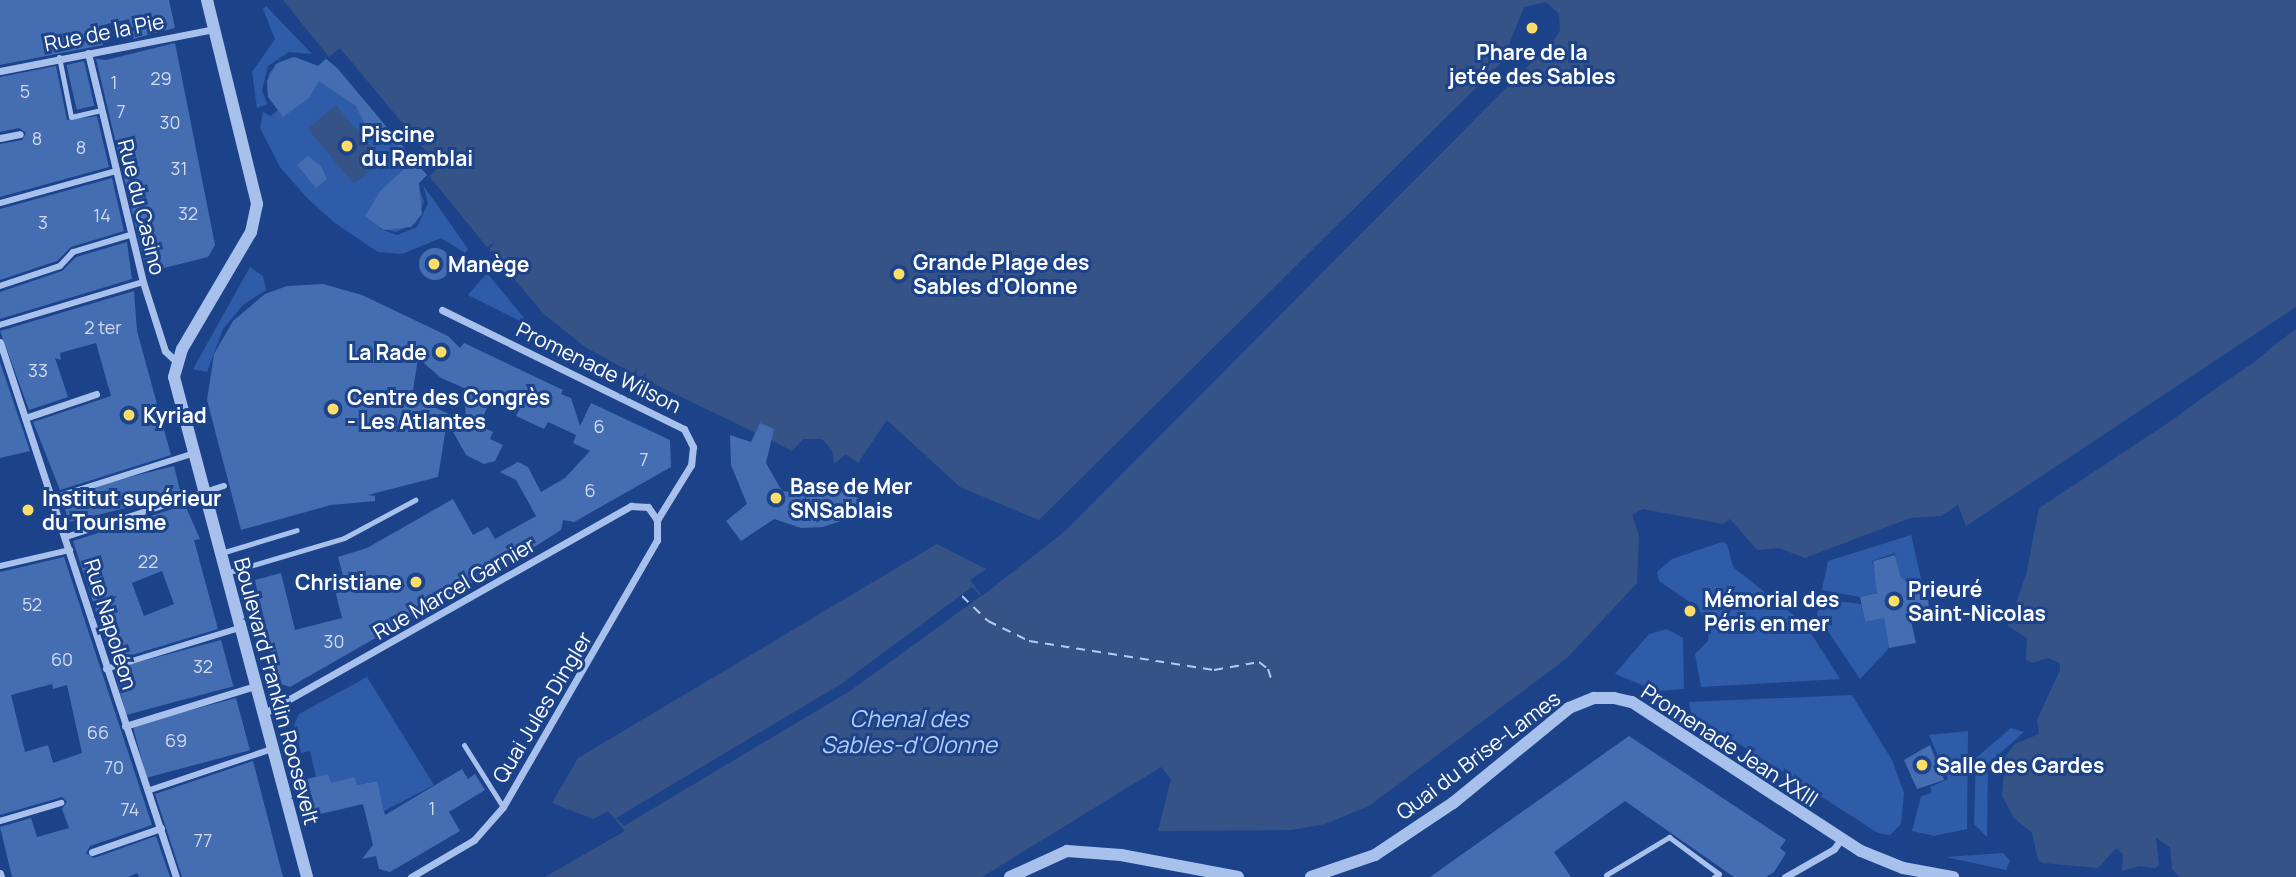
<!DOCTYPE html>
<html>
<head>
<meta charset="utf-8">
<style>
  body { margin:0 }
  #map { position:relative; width:2296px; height:877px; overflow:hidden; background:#1c438a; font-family:Manrope,sans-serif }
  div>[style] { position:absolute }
  .green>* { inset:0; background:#2f5ca8 }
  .water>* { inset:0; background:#365388; transform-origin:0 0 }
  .pier>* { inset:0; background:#1c438a }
  .ferry>* { height:2px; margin-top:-1px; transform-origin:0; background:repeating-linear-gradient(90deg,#b3cbf4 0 9px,transparent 0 16px) }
  .building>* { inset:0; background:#446db2; transform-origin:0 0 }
  .round { border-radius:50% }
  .service>* { height:5px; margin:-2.5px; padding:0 2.5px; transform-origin:2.5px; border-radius:2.5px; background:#a7c1ec }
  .pedestrian>* { height:6px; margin:-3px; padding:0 3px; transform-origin:3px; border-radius:3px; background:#a7c1ec }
  .minor>* { height:7px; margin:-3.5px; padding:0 3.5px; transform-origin:3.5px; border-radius:3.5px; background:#a7c1ec }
  .tertiary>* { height:12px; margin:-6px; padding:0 6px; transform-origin:6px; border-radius:6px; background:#a7c1ec }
  .dots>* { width:19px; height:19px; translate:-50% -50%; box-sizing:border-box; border:4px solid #1c438a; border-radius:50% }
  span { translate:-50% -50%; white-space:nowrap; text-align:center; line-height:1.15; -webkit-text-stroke:6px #1c438a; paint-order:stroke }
  .number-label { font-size:18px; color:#d0daec }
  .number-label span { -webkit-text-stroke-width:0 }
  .street-label { font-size:21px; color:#fff }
  .poi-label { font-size:21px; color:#fff; font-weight:700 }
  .left { translate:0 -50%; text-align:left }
  .right { translate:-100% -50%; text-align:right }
  .water-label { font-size:23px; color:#b3cbf4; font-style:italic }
</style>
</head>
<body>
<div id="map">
  <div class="green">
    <div style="clip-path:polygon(266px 6px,312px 54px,289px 52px,268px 66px,262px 90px,267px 104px,257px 108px,252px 72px,275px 39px,263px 9px)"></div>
    <div style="clip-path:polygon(292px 57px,318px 66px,326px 59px,337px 68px,401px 144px,397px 149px,414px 169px,418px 165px,427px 175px,417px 184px,424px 201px,416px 223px,396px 232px,376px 227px,397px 235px,417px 227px,428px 203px,423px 185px,468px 249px,465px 253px,441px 238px,402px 254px,378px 252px,335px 223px,307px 198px,280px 167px,260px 128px,263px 112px,271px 116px,278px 110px,267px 92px,269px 73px,279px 62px)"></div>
    <div style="clip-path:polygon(250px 267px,263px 276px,266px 290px,243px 305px,223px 329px,207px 372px,193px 369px)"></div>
    <div style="clip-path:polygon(487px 273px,524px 318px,520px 321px,468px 295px)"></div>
    <div style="clip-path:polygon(1911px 535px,1922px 583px,1909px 587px,1908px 580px,1901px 581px,1895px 553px,1872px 561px,1879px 592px,1860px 597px,1822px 590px,1828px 561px)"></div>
    <div style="clip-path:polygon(1722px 542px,1727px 544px,1733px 567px,1805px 624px,1840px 679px,1701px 687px,1695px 654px,1708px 641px,1709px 626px,1697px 607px,1659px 581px,1657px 572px,1672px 559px)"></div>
    <div style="clip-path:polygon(1821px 599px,1861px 604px,1865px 622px,1884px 617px,1889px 648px,1860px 679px,1817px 615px)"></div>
    <div style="clip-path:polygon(1667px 629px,1683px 638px,1684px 689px,1657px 691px,1615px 674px,1649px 634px)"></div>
    <div style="clip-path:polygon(367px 677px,434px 785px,384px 811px,376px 781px,357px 785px,355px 777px,333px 792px,328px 774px,316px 777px,310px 751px,301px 753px,294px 725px,299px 714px)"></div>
    <div style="clip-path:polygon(1852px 695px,1892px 760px,1904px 793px,1901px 824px,1890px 835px,1878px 833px,1691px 713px,1689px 702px)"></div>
    <div style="clip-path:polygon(2011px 728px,2024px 732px,1988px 764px,1987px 837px,1974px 824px,1976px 758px)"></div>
    <div style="clip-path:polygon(1968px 731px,1967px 829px,1934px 836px,1912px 831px,1921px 796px,1932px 793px,1930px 787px,1948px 779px,1929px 735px)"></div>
    <div style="clip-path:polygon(2003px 853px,2010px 861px,2006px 870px,1946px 857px)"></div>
  </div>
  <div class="water">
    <div style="clip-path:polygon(283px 0,2296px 0,2296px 307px,2190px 383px,1966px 526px,1958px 505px,1941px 516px,1910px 518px,1805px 558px,1779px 548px,1757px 550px,1730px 519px,1723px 524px,1643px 509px,1632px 515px,1639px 536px,1637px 583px,1567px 658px,1369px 806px,1325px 824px,1291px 830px,1158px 831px,1171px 779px,1161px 767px,982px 877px,545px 877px,625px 831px,608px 811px,593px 819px,552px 803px,578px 758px,937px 544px,986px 569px,970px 580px,982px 596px,1064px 532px,1554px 40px,1560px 31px,1559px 14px,1546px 2px,1524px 7px,1502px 62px,1039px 520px,960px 487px,887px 420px,858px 463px,846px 454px,834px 464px,832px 450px,822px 439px,803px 439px,792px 451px,769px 439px,773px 429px,760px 423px,756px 433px,644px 379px,647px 371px,641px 378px,585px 347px,544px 314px,489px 250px,495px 242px,487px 247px,429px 176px,439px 167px,340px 48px,329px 57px)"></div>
    <div style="left:336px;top:105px;width:72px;height:37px;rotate:50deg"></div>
    <div style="clip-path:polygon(2296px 329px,2296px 877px,2179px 877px,2172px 869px,2170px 847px,2156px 838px,2159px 865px,2155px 868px,2140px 866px,2122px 871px,2123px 854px,2116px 848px,2098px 868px,2043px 863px,2038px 860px,2032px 833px,2014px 818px,2002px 796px,2005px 757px,2015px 744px,2039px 734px,2037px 720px,2060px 670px,2060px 663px,2048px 658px,2032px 663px,2026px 660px,2027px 638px,2008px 626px,2026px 575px,2039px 508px,2171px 421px)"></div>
  </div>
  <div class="pier">
    <div style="clip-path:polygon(2296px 307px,2192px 386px,2022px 497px,1963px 528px)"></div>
    <div style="clip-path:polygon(2296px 326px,2256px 361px,2035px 511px,2037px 505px,2169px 418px)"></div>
    <div style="clip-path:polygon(972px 587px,981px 596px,850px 691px,624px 826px,616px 818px,841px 684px)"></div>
  </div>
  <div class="ferry">
    <div style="left:962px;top:596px;width:36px;rotate:44deg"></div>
    <div style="left:988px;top:621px;width:46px;rotate:26deg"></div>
    <div style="left:1029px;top:641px;width:187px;rotate:8.9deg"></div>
    <div style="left:1214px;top:670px;width:46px;rotate:-10.1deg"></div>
    <div style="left:1259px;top:662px;width:11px;rotate:38deg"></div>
    <div style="left:1268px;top:669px;width:13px;rotate:72deg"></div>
  </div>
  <div class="building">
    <div style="clip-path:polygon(0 0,169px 0,175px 28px,133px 39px,129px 19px,99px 26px,103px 45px,0 65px)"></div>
    <div style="clip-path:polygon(175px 43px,215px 245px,208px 257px,152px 271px,145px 266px,96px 59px,106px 60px)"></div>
    <div style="clip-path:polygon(295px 57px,318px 66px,326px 59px,337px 68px,406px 150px,369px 133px,356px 106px,319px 81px,309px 98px,283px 117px,268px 97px,267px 81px,276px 64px)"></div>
    <div style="left:84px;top:61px;width:46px;height:18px;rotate:77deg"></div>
    <div style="clip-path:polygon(56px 66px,67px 120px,97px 116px,109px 167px,0 197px,0 144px,22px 140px,26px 133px,19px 128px,0 132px,0 77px)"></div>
    <div style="clip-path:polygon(308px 156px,321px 166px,327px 179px,316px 188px,297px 165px)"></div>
    <div style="clip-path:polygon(414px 160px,427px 175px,419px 183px,422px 214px,411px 227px,384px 230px,365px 216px,381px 190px)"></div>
    <div style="clip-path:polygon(112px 178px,124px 231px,71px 247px,57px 261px,0 280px,0 209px)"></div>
    <div style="clip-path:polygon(127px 242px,132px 279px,0 319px,0 292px,62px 271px,76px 257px)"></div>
    <div class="round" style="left:419px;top:248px;width:32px;height:32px"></div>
    <div style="clip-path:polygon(evenodd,323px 284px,362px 295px,448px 336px,460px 348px,464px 343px,563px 390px,561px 394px,571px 398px,580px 426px,591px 403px,670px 440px,671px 467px,574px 522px,563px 520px,561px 530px,536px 546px,290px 687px,278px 683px,255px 580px,281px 573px,295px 630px,342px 618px,334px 586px,345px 583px,338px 557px,367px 548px,453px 499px,473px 535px,488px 527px,495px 539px,536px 516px,516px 480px,500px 472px,518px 462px,528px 467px,541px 492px,565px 478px,590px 451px,573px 443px,576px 435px,548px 422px,544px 429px,516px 416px,520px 408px,493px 395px,479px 425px,493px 432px,490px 439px,503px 445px,495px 461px,484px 464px,466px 455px,447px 421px,438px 477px,368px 495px,375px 496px,375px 501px,331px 505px,241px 530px,207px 400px,214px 354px,233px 321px,265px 294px,287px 286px,323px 284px,418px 358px,441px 378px,464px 388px,466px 422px,412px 397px,418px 358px)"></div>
    <div style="clip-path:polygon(134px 291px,137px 331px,171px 455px,60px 490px,33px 422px,111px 396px,96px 343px,60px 353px,61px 360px,55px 358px,68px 397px,29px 410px,0 331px)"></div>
    <div style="clip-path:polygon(0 362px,30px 451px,0 458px)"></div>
    <div style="clip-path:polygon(760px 423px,774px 429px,766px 463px,782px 491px,811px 495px,833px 481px,866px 504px,850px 518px,823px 527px,801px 528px,774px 519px,741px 541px,726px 521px,747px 504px,731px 465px,730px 435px,751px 442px)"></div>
    <div style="left:174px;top:466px;width:29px;height:116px;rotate:76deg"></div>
    <div style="clip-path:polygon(evenodd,185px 505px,200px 539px,194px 540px,218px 629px,112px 661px,73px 541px,185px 505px,162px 571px,174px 604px,144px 616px,132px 583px,162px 571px)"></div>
    <div style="clip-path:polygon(1895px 555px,1901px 578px,1910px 584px,1925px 583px,1929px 607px,1909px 612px,1916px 643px,1889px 648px,1884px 618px,1865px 622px,1860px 597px,1877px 593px,1873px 561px)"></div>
    <div style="clip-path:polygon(evenodd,64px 557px,152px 825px,90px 846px,86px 853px,94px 858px,156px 836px,170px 877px,139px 877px,137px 873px,128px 877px,12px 877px,0 827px,31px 818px,37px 837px,69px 828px,62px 809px,67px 802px,62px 797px,0 815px,0 572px,64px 557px,52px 684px,53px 689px,67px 685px,82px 753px,53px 763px,48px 745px,25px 752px,11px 695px,52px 684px)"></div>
    <div style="left:221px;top:640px;width:48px;height:111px;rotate:75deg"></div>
    <div style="left:236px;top:698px;width:54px;height:107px;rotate:75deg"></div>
    <div style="clip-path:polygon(1629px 736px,1786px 840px,1780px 848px,1786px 853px,1774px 872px,1766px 877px,1734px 877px,1625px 801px,1554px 852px,1571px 877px,1430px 877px)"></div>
    <div style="clip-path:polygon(1930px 745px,1944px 780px,1917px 789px,1904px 760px)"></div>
    <div style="clip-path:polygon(253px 761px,283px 877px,182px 877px,155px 794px)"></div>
    <div style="clip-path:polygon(462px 769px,468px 779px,475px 774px,485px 790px,449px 812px,460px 831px,390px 872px,379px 869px,376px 856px,362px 859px,373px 845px,363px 804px,316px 815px,307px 779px,328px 774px,331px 783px,355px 777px,357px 785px,377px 781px,385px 815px)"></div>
  </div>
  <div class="service">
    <div style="left:59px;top:57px;width:61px;rotate:78.7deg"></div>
    <div style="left:71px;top:117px;width:31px;rotate:-13deg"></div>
    <div style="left:221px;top:553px;width:79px;rotate:-16.8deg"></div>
    <div style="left:226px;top:573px;width:123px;rotate:-16.5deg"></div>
    <div style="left:344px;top:538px;width:81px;rotate:-28.2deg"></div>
    <div style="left:464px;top:745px;width:73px;rotate:57.8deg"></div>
    <div style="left:1606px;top:875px;width:74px;rotate:-31.1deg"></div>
    <div style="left:1669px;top:837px;width:62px;rotate:36.5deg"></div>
    <div style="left:1719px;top:874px;width:6px;rotate:149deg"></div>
  </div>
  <div class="pedestrian">
    <div style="left:0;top:203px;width:120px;rotate:-15.4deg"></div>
    <div style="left:0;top:286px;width:63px;rotate:-18.4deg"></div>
    <div style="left:60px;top:266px;width:19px;rotate:-47deg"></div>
    <div style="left:73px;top:252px;width:59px;rotate:-16.6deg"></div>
    <div style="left:0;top:325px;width:149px;rotate:-16.7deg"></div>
    <div style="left:53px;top:498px;width:149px;rotate:-17.6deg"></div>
    <div style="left:66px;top:537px;width:166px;rotate:-17.9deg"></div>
    <div style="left:0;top:566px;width:72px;rotate:-12.9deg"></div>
    <div style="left:106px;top:669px;width:139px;rotate:-17.1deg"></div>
    <div style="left:150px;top:790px;width:129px;rotate:-18.6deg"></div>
    <div style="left:0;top:821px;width:64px;rotate:-16.4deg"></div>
  </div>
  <div class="minor">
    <div style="left:88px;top:53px;width:236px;rotate:76.5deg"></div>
    <div style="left:143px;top:282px;width:72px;rotate:72.3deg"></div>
    <div style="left:165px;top:351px;width:16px;rotate:43deg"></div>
    <div style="left:0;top:71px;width:219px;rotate:-11.1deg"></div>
    <div style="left:0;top:138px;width:20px;rotate:-11deg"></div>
    <div style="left:442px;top:310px;width:270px;rotate:26.2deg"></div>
    <div style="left:684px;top:429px;width:20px;rotate:63deg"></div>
    <div style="left:693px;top:447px;width:18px;rotate:96deg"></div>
    <div style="left:691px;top:465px;width:65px;rotate:121.7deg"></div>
    <div style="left:0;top:342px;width:563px;rotate:71.79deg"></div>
    <div style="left:25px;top:418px;width:75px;rotate:-18.7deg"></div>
    <div style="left:263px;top:714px;width:423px;rotate:-29.5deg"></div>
    <div style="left:631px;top:506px;width:17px;rotate:3deg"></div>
    <div style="left:648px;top:507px;width:16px;rotate:55deg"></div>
    <div style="left:657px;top:520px;width:20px;rotate:90deg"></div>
    <div style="left:657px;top:540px;width:308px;rotate:120deg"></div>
    <div style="left:503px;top:807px;width:44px;rotate:131.3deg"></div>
    <div style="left:474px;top:840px;width:73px;rotate:149.6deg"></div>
    <div style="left:125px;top:726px;width:136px;rotate:-17.1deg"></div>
    <div style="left:92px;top:852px;width:73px;rotate:-19.2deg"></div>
    <div style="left:0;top:873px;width:4px;rotate:76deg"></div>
    <div style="left:1785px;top:877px;width:56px;rotate:-29.7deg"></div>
    <div style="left:1834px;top:849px;width:12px;rotate:-55deg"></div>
  </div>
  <div class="tertiary">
    <div style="left:207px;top:0;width:210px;rotate:76.2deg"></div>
    <div style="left:257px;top:204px;width:29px;rotate:102deg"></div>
    <div style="left:251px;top:232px;width:136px;rotate:120.5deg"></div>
    <div style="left:182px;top:349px;width:29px;rotate:106deg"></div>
    <div style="left:174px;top:377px;width:517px;rotate:75.1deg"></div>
    <div style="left:1010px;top:877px;width:63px;rotate:-24.5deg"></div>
    <div style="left:1067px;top:851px;width:54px;rotate:4.2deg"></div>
    <div style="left:1121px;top:855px;width:119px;rotate:10.6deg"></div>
    <div style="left:1311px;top:877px;width:68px;rotate:-19deg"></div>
    <div style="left:1375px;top:855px;width:94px;rotate:-33.7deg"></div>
    <div style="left:1453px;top:803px;width:150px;rotate:-39.3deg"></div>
    <div style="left:1569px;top:708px;width:27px;rotate:-22deg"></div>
    <div style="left:1594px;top:698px;width:20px"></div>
    <div style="left:1614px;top:698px;width:18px;rotate:13deg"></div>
    <div style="left:1632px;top:702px;width:273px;rotate:33.1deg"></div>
    <div style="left:1861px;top:851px;width:45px;rotate:22deg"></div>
    <div style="left:1903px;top:868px;width:51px;rotate:10.2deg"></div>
  </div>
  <div class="dots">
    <div style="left:1532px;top:28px;background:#fddd65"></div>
    <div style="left:347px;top:146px;background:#fddd65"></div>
    <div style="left:434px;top:264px;background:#fddd65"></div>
    <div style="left:899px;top:274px;background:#fddd65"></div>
    <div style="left:441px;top:352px;background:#fddd65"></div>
    <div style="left:333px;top:409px;background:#fddd65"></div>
    <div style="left:129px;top:415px;background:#fddd65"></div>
    <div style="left:776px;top:498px;background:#fddd65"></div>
    <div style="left:28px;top:510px;background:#fddd65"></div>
    <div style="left:416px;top:582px;background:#fddd65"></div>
    <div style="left:1894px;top:601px;background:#fddd65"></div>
    <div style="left:1690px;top:611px;background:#fddd65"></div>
    <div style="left:1922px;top:765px;background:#fddd65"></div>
  </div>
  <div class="number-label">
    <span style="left:161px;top:78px">29</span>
    <span style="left:114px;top:82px">1</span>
    <span style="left:25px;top:91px">5</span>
    <span style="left:121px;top:111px">7</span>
    <span style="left:170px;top:122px">30</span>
    <span style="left:37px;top:138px">8</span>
    <span style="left:81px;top:147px">8</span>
    <span style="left:179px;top:168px">31</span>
    <span style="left:188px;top:213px">32</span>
    <span style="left:102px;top:215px">14</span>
    <span style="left:43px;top:222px">3</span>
    <span style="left:103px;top:327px">2 ter</span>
    <span style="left:38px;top:370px">33</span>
    <span style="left:599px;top:426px">6</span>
    <span style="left:644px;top:459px">7</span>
    <span style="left:590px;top:490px">6</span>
    <span style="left:148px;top:561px">22</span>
    <span style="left:32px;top:604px">52</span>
    <span style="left:334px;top:641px">30</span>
    <span style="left:62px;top:659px">60</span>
    <span style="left:203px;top:666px">32</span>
    <span style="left:98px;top:732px">66</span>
    <span style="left:176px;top:740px">69</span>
    <span style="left:114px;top:767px">70</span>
    <span style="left:432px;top:808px">1</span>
    <span style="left:130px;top:809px">74</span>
    <span style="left:203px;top:840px">77</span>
  </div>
  <div class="street-label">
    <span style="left:104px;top:32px;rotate:-11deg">Rue de la Pie</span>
    <span style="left:142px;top:207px;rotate:76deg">Rue du Casino</span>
    <span style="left:599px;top:367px;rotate:26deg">Promenade Wilson</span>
    <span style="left:454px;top:588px;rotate:-30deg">Rue Marcel Garnier</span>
    <span style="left:111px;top:624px;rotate:73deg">Rue Napoléon</span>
    <span style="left:277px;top:691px;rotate:75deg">Boulevard Franklin Roosevelt</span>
    <span style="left:542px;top:707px;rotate:-59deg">Quai Jules Dingler</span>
    <span style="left:1730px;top:745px;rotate:33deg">Promenade Jean XXIII</span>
    <span style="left:1478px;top:755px;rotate:-37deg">Quai du Brise-Lames</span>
  </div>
  <div class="poi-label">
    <span style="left:1532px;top:64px">Phare de la<br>jetée des Sables</span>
    <span class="left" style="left:361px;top:146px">Piscine<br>du Remblai</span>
    <span class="left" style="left:913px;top:274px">Grande Plage des<br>Sables d'Olonne</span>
    <span class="left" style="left:448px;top:264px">Manège</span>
    <span class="right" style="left:427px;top:352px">La Rade</span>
    <span class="left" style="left:347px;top:409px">Centre des Congrès<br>- Les Atlantes</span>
    <span class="left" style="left:143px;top:415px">Kyriad</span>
    <span class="left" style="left:790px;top:498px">Base de Mer<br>SNSablais</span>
    <span class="left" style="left:42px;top:510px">Institut supérieur<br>du Tourisme</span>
    <span class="right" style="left:402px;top:582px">Christiane</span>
    <span class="left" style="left:1908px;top:601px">Prieuré<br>Saint-Nicolas</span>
    <span class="left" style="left:1704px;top:611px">Mémorial des<br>Péris en mer</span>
    <span class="left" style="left:1936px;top:765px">Salle des Gardes</span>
  </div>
  <div class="water-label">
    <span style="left:909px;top:731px">Chenal des<br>Sables-d'Olonne</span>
  </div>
</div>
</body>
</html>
